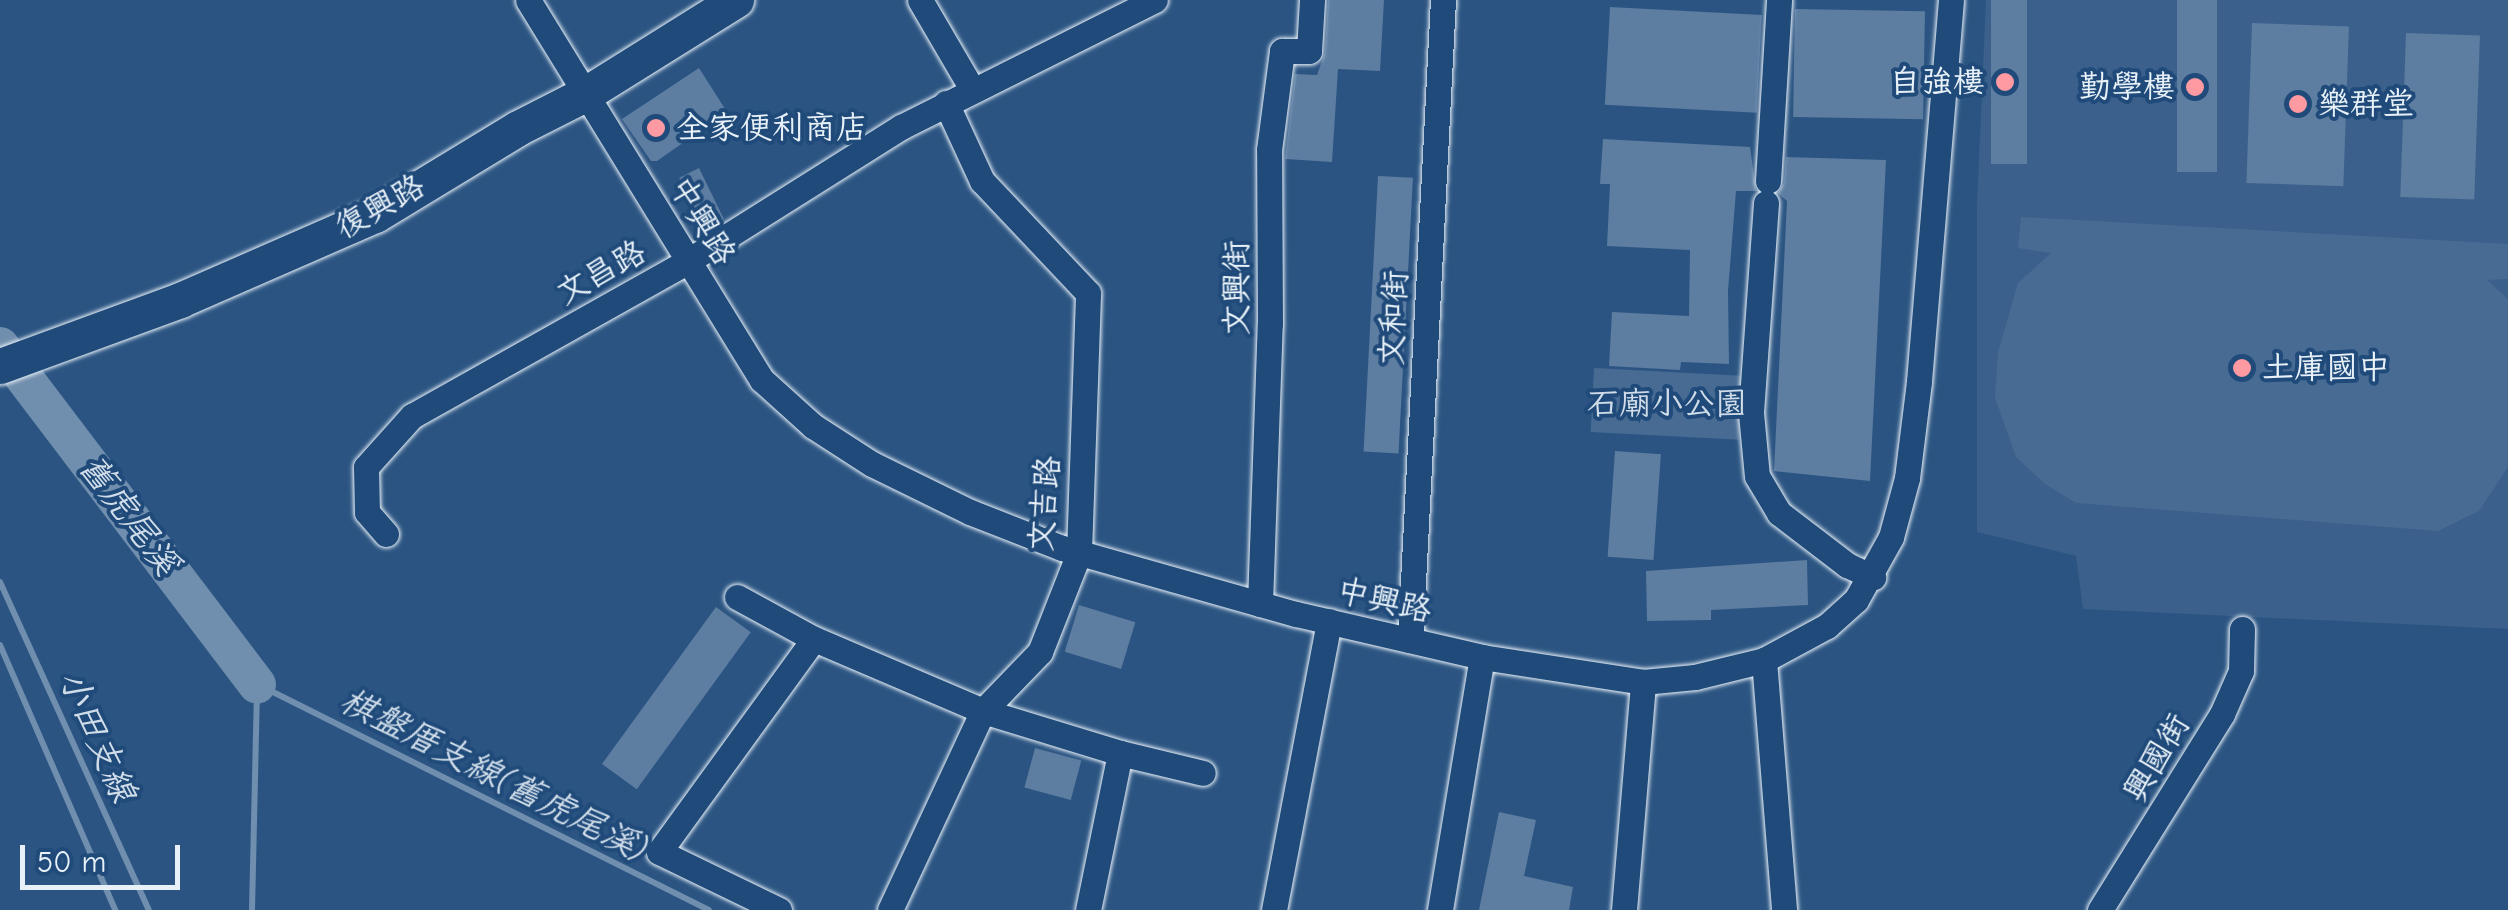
<!DOCTYPE html>
<html>
<head>
<meta charset="utf-8">
<style>
  body { margin:0 }
  #map { position:relative; width:2508px; height:910px; overflow:hidden; background:#2b5482; font-family:"Comic Neue","LXGW WenKai TC",sans-serif }
  div>[style] { position:absolute }
  .built>* { inset:0; background:#3a608b }
  .green>* { inset:0; background:#476b93; transform-origin:0 0 }
  .stream>* { height:6px; margin:-3px; padding:0 3px; transform-origin:3px; border-radius:3px; background:#708ead }
  .river>* { height:38px; margin:-19px; padding:0 19px; transform-origin:19px; border-radius:19px; background:#708ead }
  .building>* { inset:0; background:#5d7da1; transform-origin:0 0 }
  .roads { filter:drop-shadow(0 0 2px #e8f1f8) drop-shadow(0 0 2px #e8f1f8) }
  .street>* { height:25px; margin:-12.5px; padding:0 12.5px; transform-origin:12.5px; border-radius:12.5px; background:#1f4a7a }
  .secondary>* { height:35px; margin:-17.5px; padding:0 17.5px; transform-origin:17.5px; border-radius:17.5px; background:#1f4a7a }
  .dots>* { width:28px; height:28px; translate:-50% -50%; box-sizing:border-box; border:5px solid #1f4a7a; border-radius:50% }
  span { translate:-50% -50%; white-space:nowrap; text-align:center; line-height:1.15; -webkit-text-stroke:8px #1f4a7a; paint-order:stroke }
  .poi-label { font-size:32px; color:#e8f1f8 }
  .right { translate:-100% -50%; text-align:right }
  .left { translate:0 -50%; text-align:left }
  .street-label { font-size:32px; color:#e8f1f8 }
  .park-label { font-size:32px; color:#d0dde9 }
  .water-label { font-size:35px; color:#d0dde9; font-style:italic }
  .scale { position:absolute; left:20px; top:845px; width:160px; height:45px; box-sizing:border-box; border:5px solid #e8f1f8; border-top:0; padding-left:12px; font-size:30px; line-height:35px; white-space:nowrap; color:#e8f1f8; -webkit-text-stroke:8px #1f4a7a; paint-order:stroke }
</style>
</head>
<body>
<div id="map">
  <div class="built">
    <div style="clip-path:polygon(1986px 0,2508px 0,2508px 629px,2083px 609px,2076px 556px,1977px 532px,1977px 204px)"></div>
  </div>
  <div class="green">
    <div style="clip-path:polygon(2021px 217px,2508px 244px,2508px 279px,2487px 280px,2508px 299px,2508px 467px,2479px 511px,2438px 531px,2076px 503px,2045px 484px,2016px 457px,1995px 398px,1998px 352px,2018px 283px,2051px 253px,2018px 248px)"></div>
    <div style="left:1594px;top:368px;width:148px;height:64px;rotate:3deg"></div>
  </div>
  <div class="stream">
    <div style="left:0;top:582px;width:360px;rotate:65.6deg"></div>
    <div style="left:0;top:645px;width:289px;rotate:66.5deg"></div>
    <div style="left:252px;top:910px;width:226px;rotate:-88.7deg"></div>
    <div style="left:257px;top:684px;width:505px;rotate:26.57deg"></div>
  </div>
  <div class="river">
    <div style="left:0;top:346px;width:425px;rotate:52.8deg"></div>
  </div>
  <div class="building">
    <div style="clip-path:polygon(1328px 0,1384px 0,1380px 71px,1338px 69px,1332px 162px,1285px 159px,1295px 74px,1317px 75px,1325px 52px)"></div>
    <div style="left:1991px;top:0;width:36px;height:164px"></div>
    <div style="left:2177px;top:0;width:40px;height:172px"></div>
    <div style="left:1610px;top:7px;width:152px;height:98px;rotate:3deg"></div>
    <div style="left:1795px;top:9px;width:130px;height:108px;rotate:1deg"></div>
    <div style="left:2252px;top:23px;width:97px;height:160px;rotate:2deg"></div>
    <div style="left:2406px;top:33px;width:74px;height:164px;rotate:2deg"></div>
    <div style="clip-path:polygon(699px 68px,727px 112px,657px 161px,651px 161px,622px 119px)"></div>
    <div style="clip-path:polygon(1603px 139px,1750px 147px,1756px 191px,1736px 191px,1728px 291px,1729px 364px,1681px 362px,1680px 370px,1609px 366px,1612px 312px,1689px 316px,1690px 250px,1607px 246px,1610px 184px,1600px 184px)"></div>
    <div style="clip-path:polygon(1786px 157px,1886px 160px,1870px 481px,1774px 471px,1787px 201px,1778px 193px,1784px 183px)"></div>
    <div style="left:699px;top:168px;width:57px;height:22px;rotate:64deg"></div>
    <div style="left:1378px;top:176px;width:35px;height:276px;rotate:3deg"></div>
    <div style="left:1615px;top:451px;width:46px;height:106px;rotate:4deg"></div>
    <div style="clip-path:polygon(1807px 560px,1808px 605px,1711px 610px,1711px 620px,1647px 621px,1646px 571px)"></div>
    <div style="left:1079px;top:605px;width:59px;height:49px;rotate:17deg"></div>
    <div style="left:716px;top:607px;width:43px;height:194px;rotate:36deg"></div>
    <div style="left:1035px;top:748px;width:48px;height:41px;rotate:15deg"></div>
    <div style="clip-path:polygon(1499px 812px,1536px 820px,1524px 876px,1573px 887px,1569px 910px,1479px 910px)"></div>
  </div>
  <div class="roads">
    <div class="street">
      <div style="left:528px;top:0;width:446px;rotate:58.4deg"></div>
      <div style="left:762px;top:380px;width:69px;rotate:42deg"></div>
      <div style="left:813px;top:426px;width:70px;rotate:32.8deg"></div>
      <div style="left:872px;top:464px;width:109px;rotate:26.1deg"></div>
      <div style="left:970px;top:512px;width:99px;rotate:21.4deg"></div>
      <div style="left:1062px;top:548px;width:243px;rotate:15.8deg"></div>
      <div style="left:1296px;top:614px;width:191px;rotate:13deg"></div>
      <div style="left:1482px;top:657px;width:163px;rotate:8.8deg"></div>
      <div style="left:1643px;top:682px;width:52px;rotate:-5.5deg"></div>
      <div style="left:1695px;top:677px;width:71px;rotate:-13.8deg"></div>
      <div style="left:1764px;top:660px;width:72px;rotate:-28.4deg"></div>
      <div style="left:1827px;top:626px;width:39px;rotate:-42deg"></div>
      <div style="left:1856px;top:600px;width:72px;rotate:-60.9deg"></div>
      <div style="left:1891px;top:537px;width:61px;rotate:-74.8deg"></div>
      <div style="left:1907px;top:478px;width:98px;rotate:-82.9deg"></div>
      <div style="left:1919px;top:381px;width:382px;rotate:-85.2deg"></div>
      <div style="left:920px;top:0;width:103px;rotate:59.7deg"></div>
      <div style="left:1768px;top:181px;width:181px;rotate:-86.5deg"></div>
      <div style="left:1766px;top:203px;width:211px;rotate:94.1deg"></div>
      <div style="left:1751px;top:413px;width:63px;rotate:84.6deg"></div>
      <div style="left:1757px;top:476px;width:43px;rotate:59.3deg"></div>
      <div style="left:1779px;top:513px;width:86px;rotate:37.4deg"></div>
      <div style="left:1847px;top:565px;width:29px;rotate:25deg"></div>
      <div style="left:386px;top:534px;width:29px;rotate:-131deg"></div>
      <div style="left:367px;top:512px;width:45px;rotate:-91.3deg"></div>
      <div style="left:366px;top:467px;width:69px;rotate:-48deg"></div>
      <div style="left:412px;top:416px;width:317px;rotate:-29.3deg"></div>
      <div style="left:688px;top:261px;width:252px;rotate:-32.2deg"></div>
      <div style="left:901px;top:127px;width:284px;rotate:-26.6deg"></div>
      <div style="left:737px;top:597px;width:88px;rotate:28.6deg"></div>
      <div style="left:814px;top:639px;width:184px;rotate:23.1deg"></div>
      <div style="left:983px;top:711px;width:143px;rotate:17deg"></div>
      <div style="left:1120px;top:753px;width:160px;rotate:101.5deg"></div>
      <div style="left:1260px;top:604px;width:280px;rotate:-88deg"></div>
      <div style="left:1270px;top:324px;width:174px;rotate:-90.3deg"></div>
      <div style="left:1269px;top:150px;width:100px;rotate:-82.5deg"></div>
      <div style="left:1282px;top:51px;width:27px"></div>
      <div style="left:1309px;top:51px;width:51px;rotate:-86.6deg"></div>
      <div style="left:1410px;top:640px;width:641px;rotate:-87.05deg"></div>
      <div style="left:1764px;top:660px;width:251px;rotate:85.4deg"></div>
      <div style="left:1120px;top:753px;width:85px;rotate:13.5deg"></div>
      <div style="left:779px;top:910px;width:133px;rotate:-154.2deg"></div>
      <div style="left:659px;top:852px;width:263px;rotate:-54deg"></div>
      <div style="left:890px;top:910px;width:220px;rotate:-65deg"></div>
      <div style="left:983px;top:711px;width:82px;rotate:-46deg"></div>
      <div style="left:1040px;top:652px;width:106px;rotate:-68.5deg"></div>
      <div style="left:1079px;top:553px;width:260px;rotate:-88deg"></div>
      <div style="left:1088px;top:293px;width:154px;rotate:-133.4deg"></div>
      <div style="left:982px;top:181px;width:86px;rotate:-114.8deg"></div>
      <div style="left:1274px;top:910px;width:294px;rotate:-79.2deg"></div>
      <div style="left:1440px;top:910px;width:256px;rotate:-80.6deg"></div>
      <div style="left:1624px;top:910px;width:229px;rotate:-85.2deg"></div>
      <div style="left:2100px;top:910px;width:231px;rotate:-58.1deg"></div>
      <div style="left:2222px;top:714px;width:47px;rotate:-66.2deg"></div>
      <div style="left:2241px;top:671px;width:42px;rotate:-88.6deg"></div>
    </div>
    <div class="secondary">
      <div style="left:0;top:366px;width:192px;rotate:-20.1deg"></div>
      <div style="left:180px;top:300px;width:213px;rotate:-23.6deg"></div>
      <div style="left:375px;top:215px;width:167px;rotate:-31.3deg"></div>
      <div style="left:518px;top:128px;width:77px;rotate:-26.9deg"></div>
      <div style="left:587px;top:93px;width:176px;rotate:-32deg"></div>
    </div>
  </div>
  <div class="dots">
    <div style="left:2005px;top:82px;background:#ff9aa2"></div>
    <div style="left:2195px;top:87px;background:#ff9aa2"></div>
    <div style="left:2298px;top:104px;background:#ff9aa2"></div>
    <div style="left:656px;top:128px;background:#ff9aa2"></div>
    <div style="left:2242px;top:368px;background:#ff9aa2"></div>
  </div>
  <div class="poi-label">
    <span class="right" style="left:1985px;top:82px">自強樓</span>
    <span class="right" style="left:2175px;top:87px">勤學樓</span>
    <span class="left" style="left:2318px;top:104px">樂群堂</span>
    <span class="left" style="left:676px;top:128px">全家便利商店</span>
    <span class="left" style="left:2262px;top:368px">土庫國中</span>
  </div>
  <div class="street-label">
    <span style="left:380px;top:207px;rotate:-29deg">復興路</span>
    <span style="left:702px;top:221px;rotate:59deg">中興路</span>
    <span style="left:601px;top:273px;rotate:-29deg">文昌路</span>
    <span style="left:1237px;top:288px;rotate:-90deg">文興街</span>
    <span style="left:1394px;top:318px;rotate:-87deg">文和街</span>
    <span style="left:1045px;top:504px;rotate:-85deg">文吉路</span>
    <span style="left:1384px;top:601px;rotate:13deg">中興路</span>
    <span style="left:2157px;top:758px;rotate:-59deg">興國街</span>
  </div>
  <div class="park-label">
    <span style="left:1667px;top:404px">石廟小公園</span>
  </div>
  <div class="water-label">
    <span style="left:129px;top:515px;rotate:53deg">舊虎尾溪</span>
    <span style="left:97px;top:736px;rotate:66deg">小田支線</span>
    <span style="left:494px;top:775px;rotate:27deg">棋盤厝支線(舊虎尾溪)</span>
  </div>
  <div class="scale">50 m</div>
</div>
</body>
</html>
